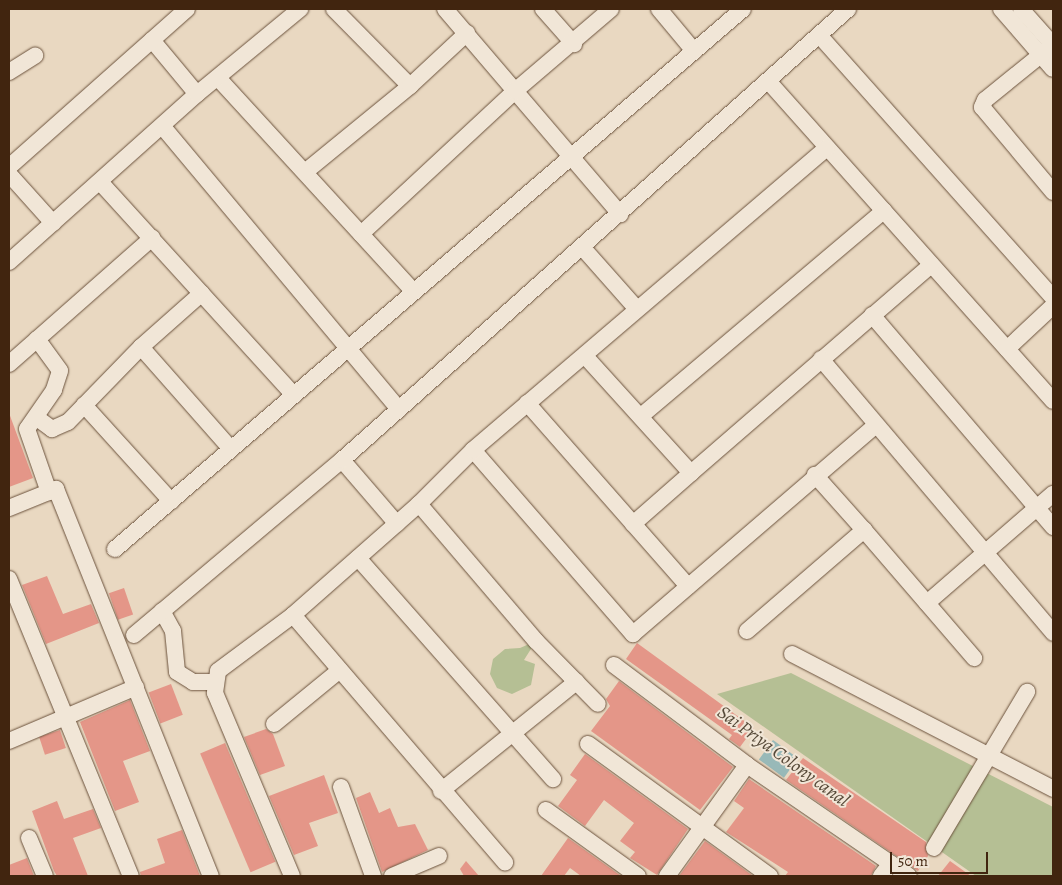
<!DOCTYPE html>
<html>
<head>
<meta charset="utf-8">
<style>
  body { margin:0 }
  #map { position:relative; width:1062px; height:885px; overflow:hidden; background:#e9d8c1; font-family:Alegreya,serif }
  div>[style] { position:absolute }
  .green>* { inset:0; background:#b5bf94 }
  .water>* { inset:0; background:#98b9b8; transform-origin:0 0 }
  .building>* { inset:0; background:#e49688; transform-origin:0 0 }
  .roads { filter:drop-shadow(0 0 1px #6b523c) drop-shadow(0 0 1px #6b523c) }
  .minor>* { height:16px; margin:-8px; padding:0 8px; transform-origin:8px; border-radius:8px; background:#f1e6d7 }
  span { translate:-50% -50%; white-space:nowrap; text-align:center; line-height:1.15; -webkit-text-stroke:4px #f1e6d7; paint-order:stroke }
  .water-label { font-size:19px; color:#574a39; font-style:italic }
  .frame { position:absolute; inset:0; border:10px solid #41250f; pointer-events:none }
  .scale { position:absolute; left:890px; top:852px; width:98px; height:22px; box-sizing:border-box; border:2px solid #41250f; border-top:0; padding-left:6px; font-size:15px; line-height:18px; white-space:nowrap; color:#41250f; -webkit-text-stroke:4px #f1e6d7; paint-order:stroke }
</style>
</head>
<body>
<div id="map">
  <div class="green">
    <div style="clip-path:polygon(536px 641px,524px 660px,535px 664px,531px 685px,512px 694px,497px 688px,490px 674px,493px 659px,505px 649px,520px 648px)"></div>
    <div style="clip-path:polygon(791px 673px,1053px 807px,1053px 876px,976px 876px,717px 694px)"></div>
  </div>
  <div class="water">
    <div style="left:773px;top:740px;width:31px;height:24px;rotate:36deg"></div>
  </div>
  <div class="building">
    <div style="clip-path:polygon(9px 413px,33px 478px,9px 487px)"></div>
    <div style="clip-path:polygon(47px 576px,63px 614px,91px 604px,99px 623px,46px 644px,22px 585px)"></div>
    <div style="left:124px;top:588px;width:28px;height:16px;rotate:71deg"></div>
    <div style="clip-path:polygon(637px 643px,754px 728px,740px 747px,729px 739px,732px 735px,626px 659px)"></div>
    <div style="clip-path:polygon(619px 681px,733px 767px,700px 810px,591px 731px,610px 706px,606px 699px)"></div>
    <div style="left:171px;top:684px;width:33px;height:24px;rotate:69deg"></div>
    <div style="clip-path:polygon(130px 700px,150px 751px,123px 761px,139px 802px,115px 811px,80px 722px)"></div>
    <div style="clip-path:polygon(266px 729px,273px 734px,285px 766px,260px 775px,244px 737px)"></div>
    <div style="left:60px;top:730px;width:19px;height:22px;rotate:72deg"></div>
    <div style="left:225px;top:743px;width:129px;height:27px;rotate:67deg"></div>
    <div style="clip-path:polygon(585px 754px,688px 829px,657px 875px,630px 858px,635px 852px,620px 841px,634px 823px,604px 800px,585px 826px,558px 806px,577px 780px,570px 775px)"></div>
    <div style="clip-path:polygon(803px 758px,926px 842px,928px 856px,918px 871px,786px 780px)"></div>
    <div style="clip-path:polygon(324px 775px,338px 813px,309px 823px,318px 846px,294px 855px,269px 796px)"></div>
    <div style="clip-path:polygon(749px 779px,876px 866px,871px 876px,785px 876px,788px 872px,726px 832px,744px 808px,734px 801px)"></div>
    <div style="clip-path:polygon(370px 792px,379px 813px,390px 808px,398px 827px,415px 824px,428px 850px,382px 872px,356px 798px)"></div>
    <div style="clip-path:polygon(57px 801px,64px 819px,93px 809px,101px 828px,73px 838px,88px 876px,57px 876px,54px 871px,32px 811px)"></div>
    <div style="clip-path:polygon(182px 830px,200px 876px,141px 876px,140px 872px,165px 863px,157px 839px)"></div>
    <div style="clip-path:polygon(568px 838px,621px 876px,581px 876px,570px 868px,564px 876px,541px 876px)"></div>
    <div style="clip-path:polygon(705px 841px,753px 876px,679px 876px)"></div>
    <div style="clip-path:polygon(27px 858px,34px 876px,9px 876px,9px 865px)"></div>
    <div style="clip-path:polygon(466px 861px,479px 876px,464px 876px,460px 869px)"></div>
    <div style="clip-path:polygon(950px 861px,971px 876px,938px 876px)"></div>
  </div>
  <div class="roads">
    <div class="minor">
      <div style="left:334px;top:9px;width:108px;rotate:45.4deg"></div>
      <div style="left:445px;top:9px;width:270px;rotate:49.5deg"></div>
      <div style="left:543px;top:9px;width:47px;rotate:48.5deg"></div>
      <div style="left:659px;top:9px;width:55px;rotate:50.2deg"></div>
      <div style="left:1001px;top:9px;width:79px;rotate:49.1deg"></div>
      <div style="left:1021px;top:9px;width:48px;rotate:48.4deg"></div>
      <div style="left:819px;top:35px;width:352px;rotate:48.3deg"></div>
      <div style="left:152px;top:40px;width:70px;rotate:50.2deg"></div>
      <div style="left:1053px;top:45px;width:87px;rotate:141deg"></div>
      <div style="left:985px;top:100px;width:8px;rotate:113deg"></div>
      <div style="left:982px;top:107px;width:111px;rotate:50.1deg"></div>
      <div style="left:9px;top:72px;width:31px;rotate:-32deg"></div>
      <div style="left:218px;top:78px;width:290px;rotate:47.5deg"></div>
      <div style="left:769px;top:82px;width:427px;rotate:48.3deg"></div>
      <div style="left:163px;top:127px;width:368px;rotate:50.1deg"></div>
      <div style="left:9px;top:167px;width:238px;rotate:-41.6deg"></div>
      <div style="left:305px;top:172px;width:136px;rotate:-39.3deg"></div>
      <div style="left:410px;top:86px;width:78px;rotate:-42.9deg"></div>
      <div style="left:9px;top:174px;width:66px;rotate:48.1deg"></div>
      <div style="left:101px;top:183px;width:287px;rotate:47.7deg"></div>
      <div style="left:361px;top:234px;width:210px;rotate:-42.9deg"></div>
      <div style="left:515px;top:91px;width:126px;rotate:-40.5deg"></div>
      <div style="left:582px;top:247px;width:81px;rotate:48.5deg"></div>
      <div style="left:9px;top:262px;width:252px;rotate:-41.8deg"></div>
      <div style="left:197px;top:94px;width:134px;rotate:-39.5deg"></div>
      <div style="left:872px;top:315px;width:279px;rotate:49.5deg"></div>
      <div style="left:37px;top:339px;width:39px;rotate:54deg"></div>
      <div style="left:60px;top:371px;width:20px;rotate:108deg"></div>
      <div style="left:54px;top:390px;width:47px;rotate:124.7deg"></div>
      <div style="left:27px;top:429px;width:67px;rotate:70.8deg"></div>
      <div style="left:141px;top:347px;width:136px;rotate:48.6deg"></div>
      <div style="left:1007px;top:349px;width:63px;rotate:-43.1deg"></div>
      <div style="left:585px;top:356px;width:158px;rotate:47.8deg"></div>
      <div style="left:691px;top:473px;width:318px;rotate:-40.9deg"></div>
      <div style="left:821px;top:359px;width:359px;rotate:49.7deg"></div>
      <div style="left:9px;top:364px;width:191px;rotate:-41.4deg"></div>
      <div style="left:527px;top:403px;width:244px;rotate:48.7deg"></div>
      <div style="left:84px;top:405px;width:130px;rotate:47.8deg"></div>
      <div style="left:641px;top:416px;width:318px;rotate:-40.2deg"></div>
      <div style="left:37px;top:418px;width:19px;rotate:36deg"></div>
      <div style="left:52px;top:429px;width:17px;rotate:-24deg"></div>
      <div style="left:68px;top:422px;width:105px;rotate:-45.8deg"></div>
      <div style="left:141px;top:347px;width:81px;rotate:-41.5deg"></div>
      <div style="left:473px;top:450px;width:244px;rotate:49deg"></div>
      <div style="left:633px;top:634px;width:319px;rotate:-40.7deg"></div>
      <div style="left:342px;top:460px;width:84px;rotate:49.3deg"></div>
      <div style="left:419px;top:504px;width:180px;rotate:49.5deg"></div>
      <div style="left:536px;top:641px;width:88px;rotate:45.5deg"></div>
      <div style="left:9px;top:508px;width:51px;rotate:-22deg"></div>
      <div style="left:56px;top:489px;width:417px;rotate:68.2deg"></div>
      <div style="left:633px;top:524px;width:77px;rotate:-41.3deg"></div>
      <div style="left:864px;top:530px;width:169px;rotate:49.3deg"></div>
      <div style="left:115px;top:549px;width:828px;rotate:-40.69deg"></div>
      <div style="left:358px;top:558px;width:295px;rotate:48.6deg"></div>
      <div style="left:9px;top:579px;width:321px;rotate:67.7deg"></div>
      <div style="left:927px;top:603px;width:167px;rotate:-40.9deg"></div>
      <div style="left:162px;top:611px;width:23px;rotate:61deg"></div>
      <div style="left:173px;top:631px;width:41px;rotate:84.4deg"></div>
      <div style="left:177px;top:672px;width:19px;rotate:32deg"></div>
      <div style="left:193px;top:682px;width:22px"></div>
      <div style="left:293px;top:615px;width:326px;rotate:49.4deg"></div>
      <div style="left:747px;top:631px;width:155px;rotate:-40.8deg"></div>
      <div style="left:864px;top:530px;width:74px;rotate:-131.7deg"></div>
      <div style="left:134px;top:635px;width:272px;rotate:-40.1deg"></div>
      <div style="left:342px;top:460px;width:678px;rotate:-41.71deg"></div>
      <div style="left:792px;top:654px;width:294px;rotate:27.3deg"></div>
      <div style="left:614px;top:665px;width:166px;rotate:36.9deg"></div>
      <div style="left:747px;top:765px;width:196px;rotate:34.4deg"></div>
      <div style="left:274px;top:724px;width:85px;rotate:-39.3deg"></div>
      <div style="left:9px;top:741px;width:138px;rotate:-23deg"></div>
      <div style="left:588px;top:744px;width:225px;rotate:36deg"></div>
      <div style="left:341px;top:787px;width:95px;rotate:70.2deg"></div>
      <div style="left:441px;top:791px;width:174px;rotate:-38.9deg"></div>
      <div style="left:546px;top:810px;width:113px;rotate:35.7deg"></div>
      <div style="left:29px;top:838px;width:41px;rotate:67.2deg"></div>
      <div style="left:934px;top:848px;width:182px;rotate:-59.2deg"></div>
      <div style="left:292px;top:876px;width:199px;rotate:-112.8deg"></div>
      <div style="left:215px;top:693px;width:22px;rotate:-82deg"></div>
      <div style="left:218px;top:671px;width:94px;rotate:-36.7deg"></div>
      <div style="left:293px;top:615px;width:168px;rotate:-41.4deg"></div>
      <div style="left:419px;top:504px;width:76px;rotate:-45deg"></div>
      <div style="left:473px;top:450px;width:465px;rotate:-40.5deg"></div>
      <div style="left:392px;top:876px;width:51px;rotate:-23.1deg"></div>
      <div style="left:667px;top:876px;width:137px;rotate:-54.2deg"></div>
      <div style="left:881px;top:876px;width:16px;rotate:-52deg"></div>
    </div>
  </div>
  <div class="water-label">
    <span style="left:783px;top:757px;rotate:36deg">Sai Priya Colony canal</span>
  </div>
  <div class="frame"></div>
  <div class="scale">50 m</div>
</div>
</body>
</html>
